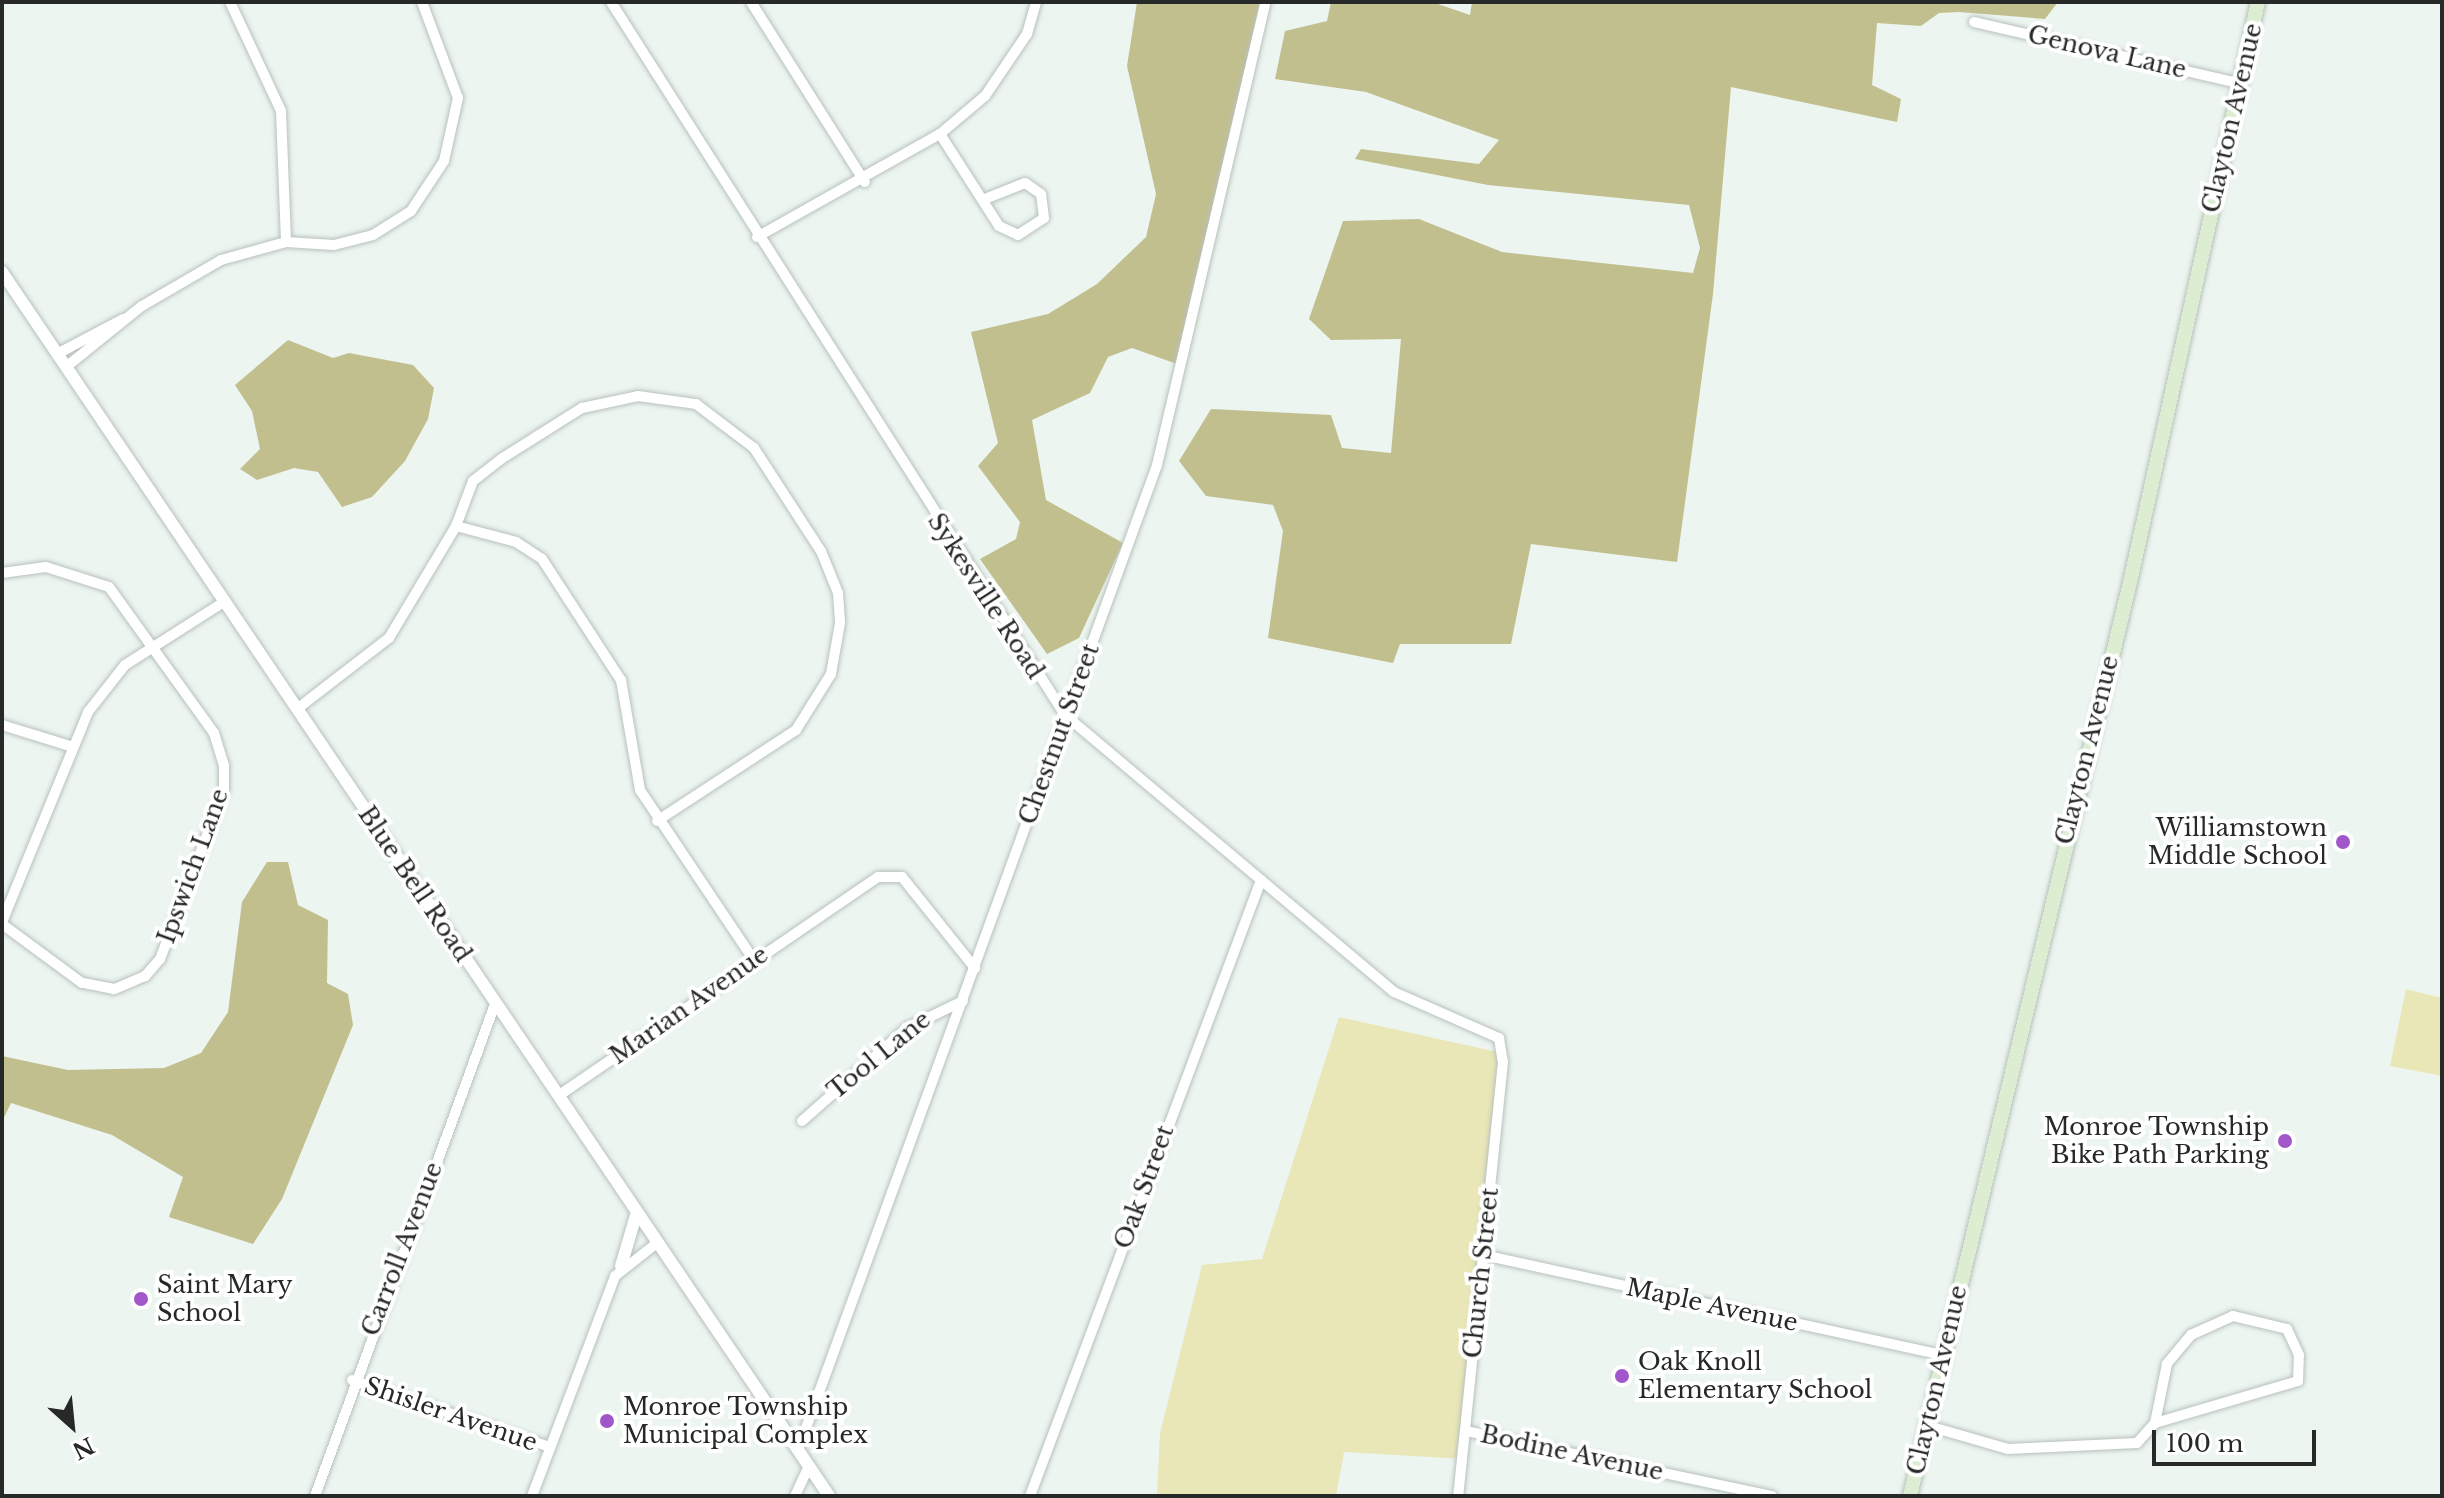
<!DOCTYPE html>
<html>
<head>
<meta charset="utf-8">
<style>
  body { margin:0 }
  #map { position:relative; width:2444px; height:1498px; overflow:hidden; background:#ecf5f0; font-family:"Libre Baskerville",serif }
  div>[style] { position:absolute }
  .green>* { inset:0; background:#e9e7b8 }
  .forest>* { inset:0; background:#c2bf8f }
  .roads { filter:drop-shadow(0 0 2px #b8c1bc) drop-shadow(0 0 2px #b8c1bc) }
  .minor>* { height:10px; margin:-5px; padding:0 5px; transform-origin:5px; border-radius:5px; background:#fff }
  .tertiary>* { height:12px; margin:-6px; padding:0 6px; transform-origin:6px; border-radius:6px; background:#fff }
  .secondary>* { height:14px; margin:-7px; padding:0 7px; transform-origin:7px; border-radius:7px; background:#dcedd2 }
  .dots>* { width:22px; height:22px; translate:-50% -50%; box-sizing:border-box; border:4px solid #fff; border-radius:50% }
  span { translate:-50% -50%; white-space:nowrap; text-align:center; line-height:1.15; -webkit-text-stroke:8px #fff; paint-order:stroke }
  .street-label { font-size:24px; color:#262927 }
  .poi-label { font-size:24px; color:#262927 }
  .right { translate:-100% -50%; text-align:right }
  .left { translate:0 -50%; text-align:left }
  .frame { position:absolute; inset:0; border:4px solid #262927; pointer-events:none }
  .north { position:absolute; left:32px; top:1386px; width:80px; height:80px; -webkit-text-stroke:6px #fff; paint-order:stroke; rotate:153deg; font-size:22px; font-weight:700; line-height:32px; text-align:center; color:#262927 }
  .north::after { content:''; display:block; margin:auto; width:28px; height:36px; background:#262927; clip-path:polygon(50% 0,100% 100%,50% 72%,0 100%) }
  .scale { position:absolute; left:2152px; top:1430px; width:164px; height:36px; box-sizing:border-box; border:4px solid #262927; border-top:0; padding-left:10px; font-size:24px; line-height:28px; white-space:nowrap; color:#262927; -webkit-text-stroke:6px #fff; paint-order:stroke }
</style>
</head>
<body>
<div id="map">
  <div class="green">
    <div style="clip-path:polygon(2406px 989px,2442px 998px,2442px 1076px,2390px 1066px)"></div>
    <div style="clip-path:polygon(1339px 1017px,1502px 1053px,1465px 1459px,1344px 1452px,1336px 1496px,1157px 1496px,1160px 1433px,1202px 1265px,1262px 1259px)"></div>
  </div>
  <div class="forest">
    <div style="clip-path:polygon(1137px 2px,1260px 2px,1177px 364px,1132px 348px,1108px 357px,1090px 393px,1032px 420px,1046px 500px,1123px 543px,1079px 638px,1047px 654px,980px 559px,1016px 539px,1020px 522px,978px 466px,998px 443px,971px 332px,1048px 314px,1097px 284px,1146px 237px,1156px 194px,1127px 66px)"></div>
    <div style="clip-path:polygon(1331px 2px,1432px 2px,1470px 15px,1472px 2px,2058px 2px,2045px 19px,1959px 12px,1939px 13px,1921px 26px,1877px 23px,1872px 85px,1901px 99px,1897px 122px,1731px 87px,1713px 294px,1677px 562px,1531px 544px,1511px 644px,1400px 644px,1393px 663px,1268px 638px,1283px 531px,1273px 505px,1206px 496px,1179px 461px,1211px 409px,1331px 415px,1342px 448px,1391px 453px,1401px 339px,1331px 340px,1309px 319px,1343px 221px,1419px 219px,1502px 252px,1693px 273px,1700px 248px,1689px 205px,1488px 185px,1355px 159px,1361px 149px,1479px 164px,1499px 140px,1366px 92px,1275px 79px,1285px 31px,1327px 21px)"></div>
    <div style="clip-path:polygon(288px 340px,333px 358px,349px 353px,413px 365px,434px 388px,428px 419px,405px 461px,372px 497px,342px 507px,318px 472px,294px 468px,257px 480px,240px 469px,260px 449px,252px 411px,235px 385px)"></div>
    <div style="clip-path:polygon(267px 862px,288px 862px,298px 905px,328px 920px,327px 983px,348px 994px,353px 1025px,282px 1199px,253px 1244px,169px 1217px,183px 1177px,112px 1135px,11px 1103px,2px 1122px,2px 1056px,68px 1070px,164px 1068px,201px 1053px,228px 1012px,242px 902px)"></div>
  </div>
  <div class="roads">
    <div class="minor">
      <div style="left:230px;top:2px;width:120px;rotate:64.9deg"></div>
      <div style="left:281px;top:111px;width:131px;rotate:87.8deg"></div>
      <div style="left:611px;top:2px;width:845px;rotate:57.51deg"></div>
      <div style="left:1065px;top:715px;width:430px;rotate:40.1deg"></div>
      <div style="left:1394px;top:992px;width:115px;rotate:23.7deg"></div>
      <div style="left:1499px;top:1038px;width:24px;rotate:81deg"></div>
      <div style="left:1503px;top:1062px;width:436px;rotate:95.9deg"></div>
      <div style="left:751px;top:2px;width:213px;rotate:57.7deg"></div>
      <div style="left:1974px;top:22px;width:272px;rotate:13deg"></div>
      <div style="left:940px;top:134px;width:109px;rotate:57.3deg"></div>
      <div style="left:999px;top:226px;width:21px;rotate:25deg"></div>
      <div style="left:1018px;top:235px;width:31px;rotate:-33deg"></div>
      <div style="left:1044px;top:218px;width:24px;rotate:-97deg"></div>
      <div style="left:1041px;top:194px;width:19px;rotate:-145deg"></div>
      <div style="left:1025px;top:183px;width:43px;rotate:158.2deg"></div>
      <div style="left:757px;top:237px;width:210px;rotate:-29.4deg"></div>
      <div style="left:940px;top:134px;width:59px;rotate:-40.2deg"></div>
      <div style="left:985px;top:96px;width:75px;rotate:-55.9deg"></div>
      <div style="left:1027px;top:34px;width:33px;rotate:-74deg"></div>
      <div style="left:57px;top:354px;width:75px;rotate:-27.9deg"></div>
      <div style="left:66px;top:367px;width:97px;rotate:-38.8deg"></div>
      <div style="left:142px;top:306px;width:91px;rotate:-30.2deg"></div>
      <div style="left:221px;top:260px;width:67px;rotate:-15.5deg"></div>
      <div style="left:286px;top:242px;width:48px;rotate:3.6deg"></div>
      <div style="left:334px;top:245px;width:40px;rotate:-14.4deg"></div>
      <div style="left:373px;top:235px;width:45px;rotate:-32.3deg"></div>
      <div style="left:411px;top:211px;width:60px;rotate:-56.6deg"></div>
      <div style="left:444px;top:161px;width:65px;rotate:-77.5deg"></div>
      <div style="left:458px;top:98px;width:103px;rotate:-110.6deg"></div>
      <div style="left:456px;top:526px;width:62px;rotate:14.9deg"></div>
      <div style="left:516px;top:542px;width:31px;rotate:33deg"></div>
      <div style="left:542px;top:559px;width:145px;rotate:56.9deg"></div>
      <div style="left:621px;top:680px;width:112px;rotate:80.2deg"></div>
      <div style="left:640px;top:790px;width:203px;rotate:56.2deg"></div>
      <div style="left:2px;top:573px;width:44px;rotate:-7.8deg"></div>
      <div style="left:46px;top:567px;width:66px;rotate:17.6deg"></div>
      <div style="left:109px;top:587px;width:180px;rotate:54.3deg"></div>
      <div style="left:214px;top:733px;width:34px;rotate:73deg"></div>
      <div style="left:224px;top:765px;width:25px;rotate:90deg"></div>
      <div style="left:224px;top:790px;width:181px;rotate:110.7deg"></div>
      <div style="left:160px;top:959px;width:23px;rotate:131deg"></div>
      <div style="left:145px;top:976px;width:34px;rotate:157deg"></div>
      <div style="left:114px;top:989px;width:33px;rotate:-169deg"></div>
      <div style="left:82px;top:983px;width:99px;rotate:-143.6deg"></div>
      <div style="left:297px;top:709px;width:116px;rotate:-37.7deg"></div>
      <div style="left:389px;top:638px;width:131px;rotate:-59.1deg"></div>
      <div style="left:456px;top:526px;width:48px;rotate:-69.3deg"></div>
      <div style="left:473px;top:481px;width:36px;rotate:-38deg"></div>
      <div style="left:501px;top:459px;width:96px;rotate:-32.2deg"></div>
      <div style="left:582px;top:408px;width:57px;rotate:-12.1deg"></div>
      <div style="left:638px;top:396px;width:59px;rotate:7.9deg"></div>
      <div style="left:696px;top:404px;width:73px;rotate:37.2deg"></div>
      <div style="left:754px;top:448px;width:123px;rotate:57deg"></div>
      <div style="left:821px;top:551px;width:45px;rotate:68deg"></div>
      <div style="left:838px;top:593px;width:30px;rotate:86deg"></div>
      <div style="left:840px;top:623px;width:52px;rotate:100deg"></div>
      <div style="left:831px;top:674px;width:66px;rotate:122deg"></div>
      <div style="left:796px;top:730px;width:166px;rotate:146.8deg"></div>
      <div style="left:2px;top:725px;width:74px;rotate:17.2deg"></div>
      <div style="left:2px;top:922px;width:227px;rotate:-67.7deg"></div>
      <div style="left:88px;top:712px;width:60px;rotate:-51.8deg"></div>
      <div style="left:125px;top:665px;width:117px;rotate:-32.5deg"></div>
      <div style="left:558px;top:1096px;width:388px;rotate:-34.4deg"></div>
      <div style="left:878px;top:877px;width:24px"></div>
      <div style="left:902px;top:877px;width:117px;rotate:51.3deg"></div>
      <div style="left:802px;top:1121px;width:140px;rotate:-41.5deg"></div>
      <div style="left:907px;top:1028px;width:62px;rotate:-25.7deg"></div>
      <div style="left:1483px;top:1255px;width:469px;rotate:12.3deg"></div>
      <div style="left:352px;top:1380px;width:209px;rotate:18.7deg"></div>
      <div style="left:1925px;top:1425px;width:86px;rotate:16.1deg"></div>
      <div style="left:2008px;top:1449px;width:129px;rotate:-2.7deg"></div>
      <div style="left:2137px;top:1443px;width:27px;rotate:-48deg"></div>
      <div style="left:2155px;top:1423px;width:149px;rotate:-16.4deg"></div>
      <div style="left:2298px;top:1381px;width:26px;rotate:-88deg"></div>
      <div style="left:2299px;top:1355px;width:29px;rotate:-115deg"></div>
      <div style="left:2287px;top:1329px;width:56px;rotate:-166.5deg"></div>
      <div style="left:2233px;top:1316px;width:46px;rotate:155.7deg"></div>
      <div style="left:2191px;top:1335px;width:38px;rotate:130deg"></div>
      <div style="left:2167px;top:1364px;width:60px;rotate:101.5deg"></div>
      <div style="left:1466px;top:1431px;width:313px;rotate:12deg"></div>
      <div style="left:798px;top:1450px;width:1048px;rotate:-69.97deg"></div>
      <div style="left:1157px;top:465px;width:476px;rotate:-76.8deg"></div>
      <div style="left:315px;top:1496px;width:524px;rotate:-69.9deg"></div>
      <div style="left:532px;top:1496px;width:235px;rotate:-69.3deg"></div>
      <div style="left:615px;top:1276px;width:53px;rotate:-38.2deg"></div>
      <div style="left:795px;top:1496px;width:33px;rotate:-65deg"></div>
      <div style="left:1030px;top:1496px;width:658px;rotate:-69.44deg"></div>
    </div>
    <div class="tertiary">
      <div style="left:2px;top:272px;width:1477px;rotate:55.95deg"></div>
      <div style="left:621px;top:1266px;width:56px;rotate:-73.5deg"></div>
    </div>
    <div class="secondary">
      <div style="left:1910px;top:1496px;width:944px;rotate:-76.46deg"></div>
      <div style="left:2131px;top:578px;width:590px;rotate:-77.57deg"></div>
    </div>
  </div>
  <div class="dots">
    <div style="left:2343px;top:842px;background:#a157ca"></div>
    <div style="left:2285px;top:1141px;background:#a157ca"></div>
    <div style="left:141px;top:1299px;background:#a157ca"></div>
    <div style="left:1622px;top:1376px;background:#a157ca"></div>
    <div style="left:607px;top:1421px;background:#a157ca"></div>
  </div>
  <div class="street-label">
    <span style="left:2107px;top:52px;rotate:13deg">Genova Lane</span>
    <span style="left:2232px;top:118px;rotate:-77deg">Clayton Avenue</span>
    <span style="left:986px;top:596px;rotate:57deg">Sykesville Road</span>
    <span style="left:1059px;top:734px;rotate:-70deg">Chestnut Street</span>
    <span style="left:2087px;top:750px;rotate:-76deg">Clayton Avenue</span>
    <span style="left:193px;top:866px;rotate:-70deg">Ipswich Lane</span>
    <span style="left:415px;top:884px;rotate:56deg">Blue Bell Road</span>
    <span style="left:689px;top:1005px;rotate:-35deg">Marian Avenue</span>
    <span style="left:879px;top:1055px;rotate:-39deg">Tool Lane</span>
    <span style="left:1144px;top:1187px;rotate:-70deg">Oak Street</span>
    <span style="left:402px;top:1249px;rotate:-69deg">Carroll Avenue</span>
    <span style="left:1481px;top:1273px;rotate:-84deg">Church Street</span>
    <span style="left:1712px;top:1305px;rotate:12deg">Maple Avenue</span>
    <span style="left:1937px;top:1380px;rotate:-77deg">Clayton Avenue</span>
    <span style="left:451px;top:1414px;rotate:19deg">Shisler Avenue</span>
    <span style="left:1572px;top:1453px;rotate:12deg">Bodine Avenue</span>
  </div>
  <div class="poi-label">
    <span class="right" style="left:2327px;top:842px">Williamstown<br>Middle School</span>
    <span class="right" style="left:2269px;top:1141px">Monroe Township<br>Bike Path Parking</span>
    <span class="left" style="left:157px;top:1299px">Saint Mary<br>School</span>
    <span class="left" style="left:1638px;top:1376px">Oak Knoll<br>Elementary School</span>
    <span class="left" style="left:623px;top:1421px">Monroe Township<br>Municipal Complex</span>
  </div>
  <div class="frame"></div>
  <div class="north">N</div>
  <div class="scale">100 m</div>
</div>
</body>
</html>
